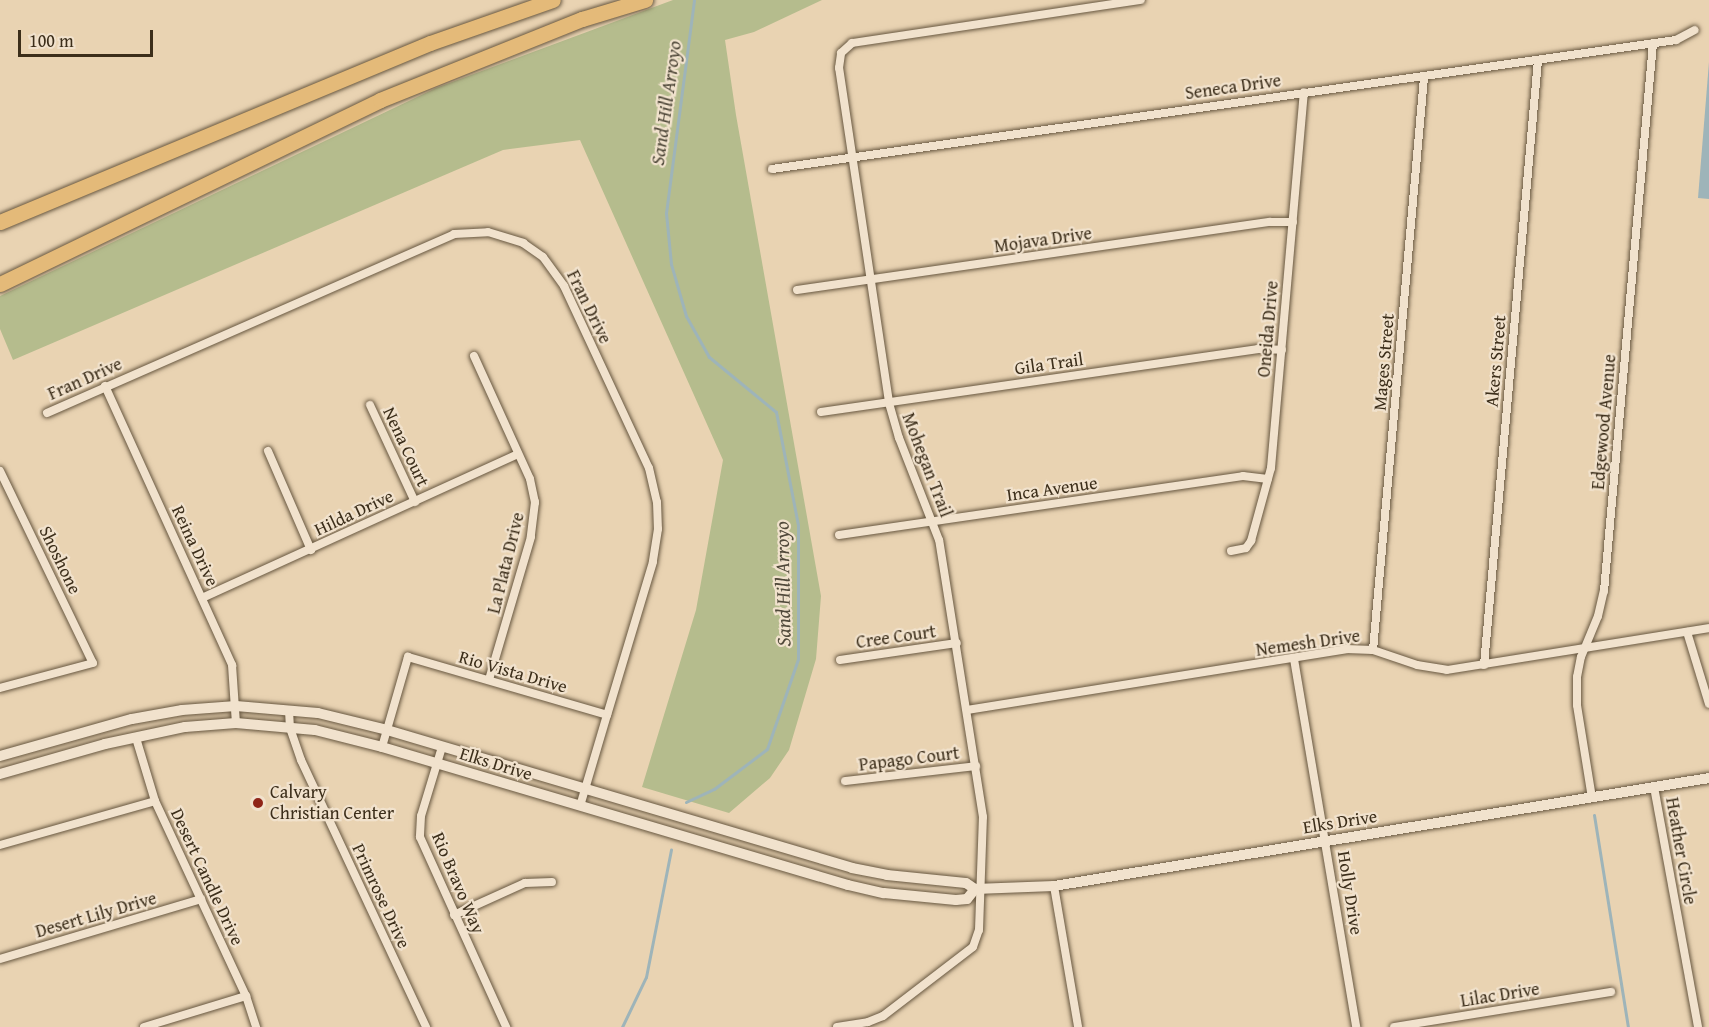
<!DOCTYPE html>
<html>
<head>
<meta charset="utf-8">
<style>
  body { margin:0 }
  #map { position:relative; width:1709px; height:1027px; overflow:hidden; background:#e9d3b2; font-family:"Gentium Book Plus",serif }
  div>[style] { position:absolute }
  .green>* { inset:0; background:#b5bc8d }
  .water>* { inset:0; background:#9eb4b9 }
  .stream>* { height:3px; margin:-1.5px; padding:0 1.5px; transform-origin:1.5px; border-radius:1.5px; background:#9eb4b9 }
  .roads { filter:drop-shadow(0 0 2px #675740) drop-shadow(0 0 2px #675740) }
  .street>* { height:8px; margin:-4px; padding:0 4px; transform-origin:4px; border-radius:4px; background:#f1e2cd }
  .secondary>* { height:10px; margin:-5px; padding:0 5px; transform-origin:5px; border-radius:5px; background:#f1e2cd }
  .highway>* { height:15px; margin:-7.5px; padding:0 7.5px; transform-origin:7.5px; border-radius:7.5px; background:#e4ba79 }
  .dots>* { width:16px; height:16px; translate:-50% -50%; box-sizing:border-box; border:3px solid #f1e2cd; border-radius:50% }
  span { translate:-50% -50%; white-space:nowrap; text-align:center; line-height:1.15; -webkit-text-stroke:4.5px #f1e2cd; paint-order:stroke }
  .street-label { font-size:18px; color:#3c2e1a }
  .poi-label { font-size:18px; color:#3c2e1a }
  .left { translate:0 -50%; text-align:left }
  .water-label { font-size:20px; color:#50493a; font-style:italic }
  .scale { position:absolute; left:18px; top:30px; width:135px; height:27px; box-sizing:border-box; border:3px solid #3c2e1a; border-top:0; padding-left:8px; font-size:18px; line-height:21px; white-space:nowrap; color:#3c2e1a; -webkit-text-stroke:4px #f1e2cd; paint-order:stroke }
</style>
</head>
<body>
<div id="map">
  <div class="green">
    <div style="clip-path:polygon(673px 0,822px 0,754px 32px,725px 40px,736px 115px,821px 596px,816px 659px,789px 750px,770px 778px,729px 813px,642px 787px,696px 610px,723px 460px,580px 140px,503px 150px,13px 360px,0 329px,0 296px,436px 88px)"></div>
  </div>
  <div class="water">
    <div style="clip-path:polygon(1709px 62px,1709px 199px,1698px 198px)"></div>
  </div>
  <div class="stream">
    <div style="left:686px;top:802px;width:31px;rotate:-25deg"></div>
    <div style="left:714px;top:789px;width:66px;rotate:-37deg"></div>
    <div style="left:767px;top:749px;width:95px;rotate:-71deg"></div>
    <div style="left:798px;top:659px;width:134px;rotate:-90deg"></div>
    <div style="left:798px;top:525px;width:115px;rotate:-101deg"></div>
    <div style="left:776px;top:412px;width:87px;rotate:-140.6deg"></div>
    <div style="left:709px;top:357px;width:47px;rotate:-119.3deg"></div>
    <div style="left:686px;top:316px;width:54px;rotate:-106.1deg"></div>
    <div style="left:671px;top:264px;width:51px;rotate:-95.6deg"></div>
    <div style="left:666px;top:213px;width:215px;rotate:-82.5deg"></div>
    <div style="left:1594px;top:815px;width:215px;rotate:80.9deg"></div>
    <div style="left:622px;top:1027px;width:55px;rotate:-64.4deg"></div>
    <div style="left:646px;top:977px;width:130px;rotate:-78.9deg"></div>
  </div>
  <div class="roads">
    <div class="street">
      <div style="left:772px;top:169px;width:913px;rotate:-8.12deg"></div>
      <div style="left:1676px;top:40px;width:21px;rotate:-28deg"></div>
      <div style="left:797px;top:290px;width:478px;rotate:-8.2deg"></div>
      <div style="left:1270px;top:222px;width:23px"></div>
      <div style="left:474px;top:356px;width:135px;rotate:65.5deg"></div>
      <div style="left:530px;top:479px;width:24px;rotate:78deg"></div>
      <div style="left:535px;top:502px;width:35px;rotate:97deg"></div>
      <div style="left:531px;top:537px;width:149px;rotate:106.4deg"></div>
      <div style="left:105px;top:386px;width:307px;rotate:65.5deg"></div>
      <div style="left:232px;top:665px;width:58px;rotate:86.1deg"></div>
      <div style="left:370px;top:405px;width:107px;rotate:65.1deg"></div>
      <div style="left:821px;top:412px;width:442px;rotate:-8.2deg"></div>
      <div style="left:1258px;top:349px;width:24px;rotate:2deg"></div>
      <div style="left:47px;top:413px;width:445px;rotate:-23.7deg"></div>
      <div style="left:454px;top:234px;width:34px;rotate:-3deg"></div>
      <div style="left:488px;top:232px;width:37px;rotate:17deg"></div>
      <div style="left:523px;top:243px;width:24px;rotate:35deg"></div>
      <div style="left:543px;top:257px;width:36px;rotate:54deg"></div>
      <div style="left:564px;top:286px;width:201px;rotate:65deg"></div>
      <div style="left:649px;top:468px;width:35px;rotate:77deg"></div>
      <div style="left:657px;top:502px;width:27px;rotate:88deg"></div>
      <div style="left:658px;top:529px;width:33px;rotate:99deg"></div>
      <div style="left:653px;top:562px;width:160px;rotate:106.7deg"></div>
      <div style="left:268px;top:451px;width:108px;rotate:66.5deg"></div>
      <div style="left:0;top:471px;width:213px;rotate:64.2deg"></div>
      <div style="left:93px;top:663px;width:96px;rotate:165deg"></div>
      <div style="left:839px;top:535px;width:408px;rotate:-8.3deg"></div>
      <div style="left:1243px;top:476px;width:25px;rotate:7deg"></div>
      <div style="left:1231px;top:551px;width:15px;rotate:-11deg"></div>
      <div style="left:1246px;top:548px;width:9px;rotate:-54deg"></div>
      <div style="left:1251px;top:541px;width:76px;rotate:-74.7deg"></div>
      <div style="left:1271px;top:468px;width:377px;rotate:-85deg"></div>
      <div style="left:202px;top:598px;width:347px;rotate:-24.5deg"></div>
      <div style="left:1687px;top:632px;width:75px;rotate:73deg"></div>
      <div style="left:1373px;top:650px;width:575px;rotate:-84.91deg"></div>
      <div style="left:1294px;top:659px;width:373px;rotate:80.4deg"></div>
      <div style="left:840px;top:660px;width:118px;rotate:-8.3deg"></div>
      <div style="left:1484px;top:665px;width:607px;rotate:-84.9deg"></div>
      <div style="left:289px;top:710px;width:18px;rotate:87deg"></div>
      <div style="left:290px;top:728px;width:34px;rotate:71deg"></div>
      <div style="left:301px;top:760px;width:295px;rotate:64.9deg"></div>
      <div style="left:967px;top:710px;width:384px;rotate:-9.1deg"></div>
      <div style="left:1346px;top:649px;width:27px;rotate:2deg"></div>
      <div style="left:1373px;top:650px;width:46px;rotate:18.8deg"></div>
      <div style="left:1417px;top:665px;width:30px;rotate:9deg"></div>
      <div style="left:1447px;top:670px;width:265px;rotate:-9.1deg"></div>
      <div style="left:136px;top:738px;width:66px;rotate:73.2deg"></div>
      <div style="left:155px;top:801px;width:215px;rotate:65deg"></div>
      <div style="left:246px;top:996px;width:33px;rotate:72deg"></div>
      <div style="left:382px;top:747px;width:94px;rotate:-73.9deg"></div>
      <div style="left:408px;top:657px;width:207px;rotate:16.2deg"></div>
      <div style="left:607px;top:715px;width:95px;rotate:106.5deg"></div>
      <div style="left:442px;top:747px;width:72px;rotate:106.9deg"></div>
      <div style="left:421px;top:816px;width:21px;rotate:93deg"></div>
      <div style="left:420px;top:837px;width:209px;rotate:65.6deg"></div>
      <div style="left:845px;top:781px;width:132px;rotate:-6.5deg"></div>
      <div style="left:1654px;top:787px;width:244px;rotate:79.6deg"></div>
      <div style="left:1592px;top:798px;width:94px;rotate:-99.2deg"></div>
      <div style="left:1577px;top:705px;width:28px;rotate:-90deg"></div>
      <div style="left:1577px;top:677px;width:20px;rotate:-79deg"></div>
      <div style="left:1581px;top:657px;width:44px;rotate:-67.5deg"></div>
      <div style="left:1598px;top:616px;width:26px;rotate:-77deg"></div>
      <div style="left:1604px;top:591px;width:550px;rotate:-84.89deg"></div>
      <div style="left:0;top:845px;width:161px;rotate:-15.8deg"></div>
      <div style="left:1054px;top:886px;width:143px;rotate:80.3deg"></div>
      <div style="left:454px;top:915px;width:78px;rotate:-24.3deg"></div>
      <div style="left:525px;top:883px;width:27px;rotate:-2deg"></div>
      <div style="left:0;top:959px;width:210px;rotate:-16.6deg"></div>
      <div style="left:144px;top:1027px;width:107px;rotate:-16.9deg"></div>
      <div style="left:837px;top:1027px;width:31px;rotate:-9deg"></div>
      <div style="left:868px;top:1022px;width:16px;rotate:-22deg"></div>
      <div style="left:883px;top:1016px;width:113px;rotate:-37.5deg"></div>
      <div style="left:973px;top:947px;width:18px;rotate:-71deg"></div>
      <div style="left:979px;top:930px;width:113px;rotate:-88deg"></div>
      <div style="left:983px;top:817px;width:280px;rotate:-99deg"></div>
      <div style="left:939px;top:540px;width:110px;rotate:-111.4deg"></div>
      <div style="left:899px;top:438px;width:37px;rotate:-106deg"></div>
      <div style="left:889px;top:402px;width:338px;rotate:-98.5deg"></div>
      <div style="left:839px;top:68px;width:15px;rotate:-82deg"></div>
      <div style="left:841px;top:53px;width:15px;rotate:-42deg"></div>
      <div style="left:852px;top:43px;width:292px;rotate:-8.5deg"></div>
      <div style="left:1394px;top:1027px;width:220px;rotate:-9.2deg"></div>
    </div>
    <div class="secondary">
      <div style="left:0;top:756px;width:137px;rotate:-15.7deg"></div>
      <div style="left:132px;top:719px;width:51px;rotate:-10.2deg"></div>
      <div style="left:182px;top:710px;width:54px;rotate:-4.2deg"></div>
      <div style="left:236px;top:706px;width:82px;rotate:4.9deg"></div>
      <div style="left:318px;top:713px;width:71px;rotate:13.8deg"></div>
      <div style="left:387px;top:730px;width:485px;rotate:16.5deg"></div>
      <div style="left:852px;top:868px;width:36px;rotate:11deg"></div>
      <div style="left:887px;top:875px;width:79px;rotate:5.8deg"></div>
      <div style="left:966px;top:883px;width:11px;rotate:34deg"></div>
      <div style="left:975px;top:889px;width:79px;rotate:-2.2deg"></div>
      <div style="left:1054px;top:886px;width:664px;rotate:-9.36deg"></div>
      <div style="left:0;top:774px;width:109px;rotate:-15.9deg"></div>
      <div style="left:105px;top:744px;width:82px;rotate:-12deg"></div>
      <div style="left:185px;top:727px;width:51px;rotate:-4.5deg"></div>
      <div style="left:236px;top:723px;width:79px;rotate:5.1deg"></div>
      <div style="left:315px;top:730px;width:69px;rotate:14.2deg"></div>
      <div style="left:382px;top:747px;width:486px;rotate:16.5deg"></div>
      <div style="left:848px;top:885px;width:37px;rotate:13deg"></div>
      <div style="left:884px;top:893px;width:72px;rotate:5.6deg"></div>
      <div style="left:956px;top:900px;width:11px;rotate:-5deg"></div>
      <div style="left:967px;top:899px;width:13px;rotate:-51deg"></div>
    </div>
    <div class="highway">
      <div style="left:0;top:222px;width:466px;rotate:-22.6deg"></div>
      <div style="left:430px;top:43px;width:130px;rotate:-19.3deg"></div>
      <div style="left:0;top:284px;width:422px;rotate:-25.8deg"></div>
      <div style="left:380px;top:100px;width:218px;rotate:-21.9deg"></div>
      <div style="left:582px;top:19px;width:66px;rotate:-16.8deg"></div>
    </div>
  </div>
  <div class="dots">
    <div style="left:258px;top:803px;background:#8f2418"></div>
  </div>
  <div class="street-label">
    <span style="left:1233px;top:87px;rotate:-8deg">Seneca Drive</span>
    <span style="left:1043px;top:240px;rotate:-8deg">Mojava Drive</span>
    <span style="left:589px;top:307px;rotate:64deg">Fran Drive</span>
    <span style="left:1268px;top:329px;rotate:-85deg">Oneida Drive</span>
    <span style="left:1496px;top:361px;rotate:-85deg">Akers Street</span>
    <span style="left:1384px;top:362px;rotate:-85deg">Mages Street</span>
    <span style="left:1049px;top:364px;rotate:-8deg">Gila Trail</span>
    <span style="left:85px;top:379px;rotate:-24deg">Fran Drive</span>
    <span style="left:1604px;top:422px;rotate:-85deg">Edgewood Avenue</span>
    <span style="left:406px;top:447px;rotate:65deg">Nena Court</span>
    <span style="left:927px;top:465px;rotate:69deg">Mohegan Trail</span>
    <span style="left:1052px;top:489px;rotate:-8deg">Inca Avenue</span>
    <span style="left:354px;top:513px;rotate:-25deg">Hilda Drive</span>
    <span style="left:195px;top:546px;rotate:65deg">Reina Drive</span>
    <span style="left:60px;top:560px;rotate:64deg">Shoshone</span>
    <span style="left:506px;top:563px;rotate:-76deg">La Plata Drive</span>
    <span style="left:896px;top:637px;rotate:-8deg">Cree Court</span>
    <span style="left:1308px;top:643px;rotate:-8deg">Nemesh Drive</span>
    <span style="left:513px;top:672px;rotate:16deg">Rio Vista Drive</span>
    <span style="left:909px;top:759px;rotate:-7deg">Papago Court</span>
    <span style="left:496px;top:764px;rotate:17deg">Elks Drive</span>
    <span style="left:1340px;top:822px;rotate:-9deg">Elks Drive</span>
    <span style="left:1681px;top:851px;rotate:80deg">Heather Circle</span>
    <span style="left:207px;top:877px;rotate:65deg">Desert Candle Drive</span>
    <span style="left:458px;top:883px;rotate:67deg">Rio Bravo Way</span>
    <span style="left:1350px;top:893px;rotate:81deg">Holly Drive</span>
    <span style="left:381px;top:896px;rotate:65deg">Primrose Drive</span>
    <span style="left:96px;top:915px;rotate:-16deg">Desert Lily Drive</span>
    <span style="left:1500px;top:995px;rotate:-9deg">Lilac Drive</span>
  </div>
  <div class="poi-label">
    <span class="left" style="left:270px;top:803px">Calvary<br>Christian Center</span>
  </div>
  <div class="water-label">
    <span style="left:665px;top:103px;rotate:-82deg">Sand Hill Arroyo</span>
    <span style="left:782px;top:584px;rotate:-91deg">Sand Hill Arroyo</span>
  </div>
  <div class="scale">100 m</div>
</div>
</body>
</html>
